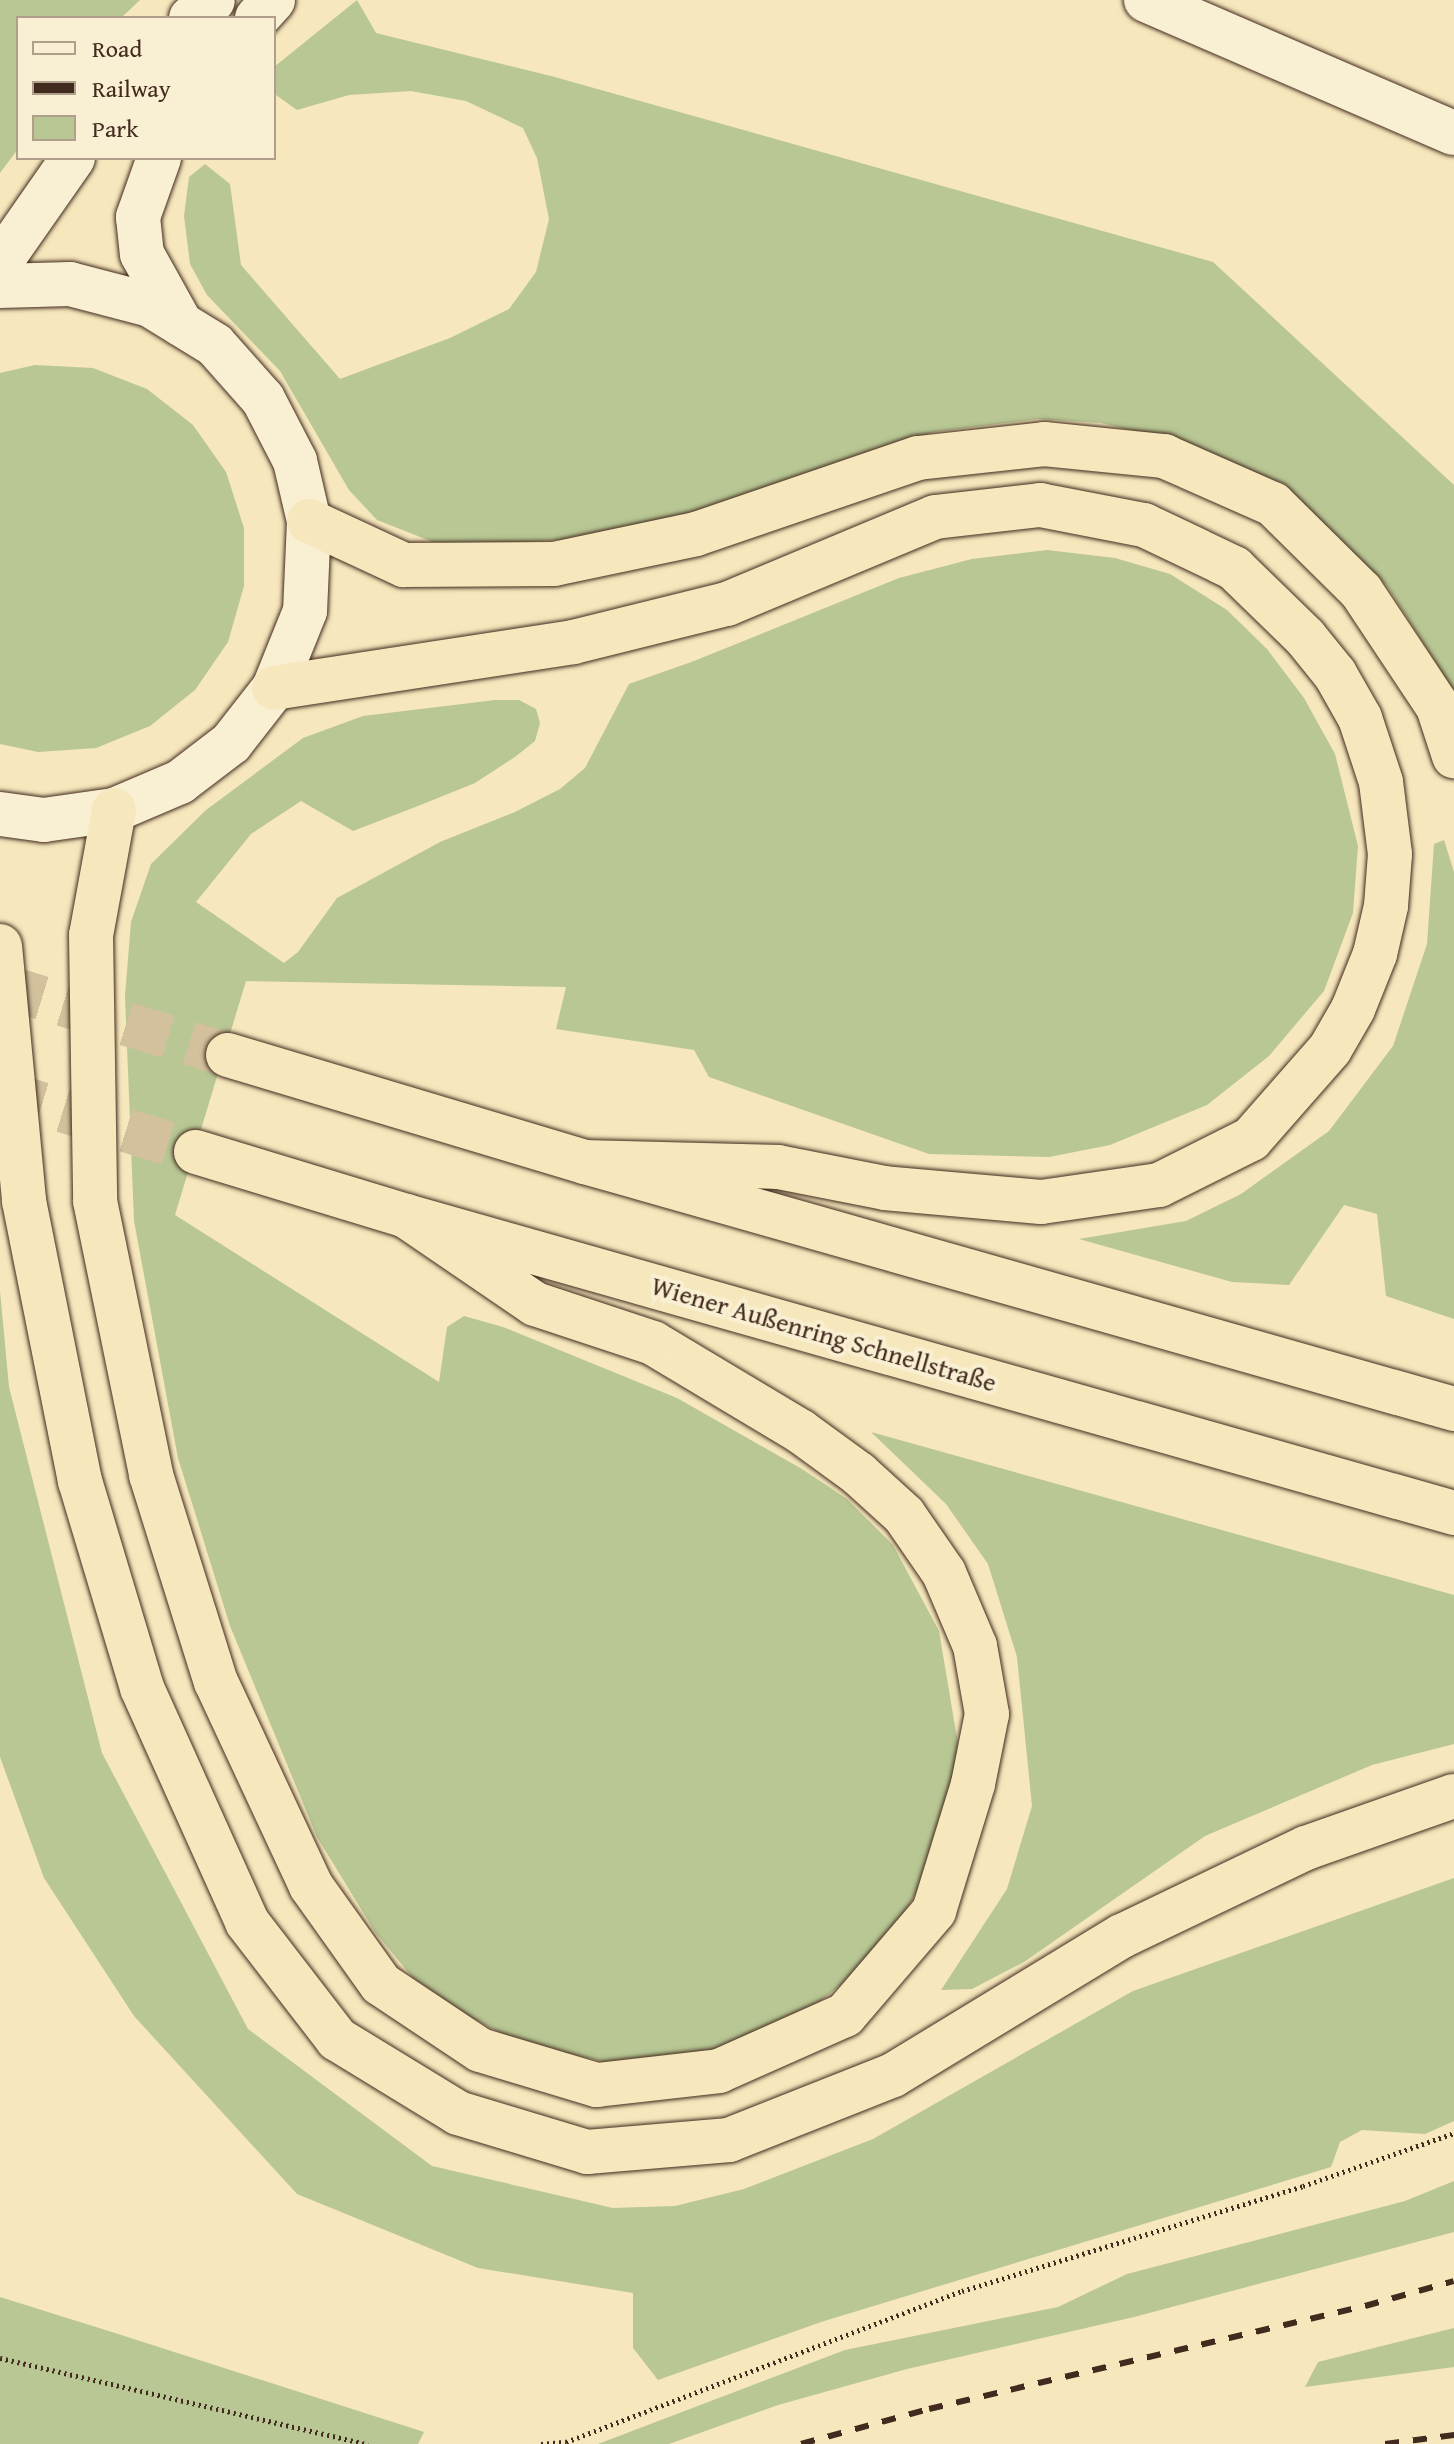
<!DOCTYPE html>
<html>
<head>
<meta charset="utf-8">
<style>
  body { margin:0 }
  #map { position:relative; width:1454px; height:2444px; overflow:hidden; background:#f6e7bc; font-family:"Gentium Book Plus",serif }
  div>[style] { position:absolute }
  .green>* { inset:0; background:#b8c794 }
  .motorway-tunnel>* { height:44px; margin-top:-22px; transform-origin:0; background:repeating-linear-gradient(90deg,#d2c19c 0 44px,transparent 0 66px) }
  .path>* { height:5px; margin-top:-2.5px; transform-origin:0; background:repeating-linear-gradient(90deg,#422a1e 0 2px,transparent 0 6px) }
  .roads { filter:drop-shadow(0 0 2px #422a1e) drop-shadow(0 0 2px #422a1e) }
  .secondary>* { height:44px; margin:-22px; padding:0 22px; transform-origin:22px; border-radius:22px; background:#f9efd3 }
  .motorway>* { height:44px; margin:-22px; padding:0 22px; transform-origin:22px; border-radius:22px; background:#f6e7bc }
  .rail>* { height:6px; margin-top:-3px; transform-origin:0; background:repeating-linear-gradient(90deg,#422a1e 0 14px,transparent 0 28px) }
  span { translate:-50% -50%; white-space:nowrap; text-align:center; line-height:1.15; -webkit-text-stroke:8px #f9efd3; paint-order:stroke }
  .street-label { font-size:26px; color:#422a1e }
  .legend { position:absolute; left:16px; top:16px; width:260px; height:144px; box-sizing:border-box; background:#f9efd3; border:2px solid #b0a08b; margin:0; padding:10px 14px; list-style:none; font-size:24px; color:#422a1e }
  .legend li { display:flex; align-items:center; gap:16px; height:40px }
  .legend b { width:40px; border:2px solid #b0a08b }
</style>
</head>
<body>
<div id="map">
  <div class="green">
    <div style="clip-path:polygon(0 0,140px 0,121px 18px,18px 18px,18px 149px,0 173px)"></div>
    <div style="clip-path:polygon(357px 0,376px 33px,551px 76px,1213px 262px,1454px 485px,1454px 702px,1440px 669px,1387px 586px,1329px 528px,1277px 487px,1174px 441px,1101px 423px,1038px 419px,934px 432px,618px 536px,474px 545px,433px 542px,377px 520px,349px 490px,280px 371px,207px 295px,190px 264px,184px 216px,189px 177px,205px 164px,230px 184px,241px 265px,340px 379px,450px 338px,509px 309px,536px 272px,549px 219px,537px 158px,523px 128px,466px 101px,411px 91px,349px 95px,297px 110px,276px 95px,274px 67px)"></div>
    <div style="clip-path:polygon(35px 365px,93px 368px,147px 389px,193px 425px,226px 472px,244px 528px,244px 586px,228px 642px,195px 690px,150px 726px,96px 748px,38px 752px,0 744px,0 373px)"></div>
    <div style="clip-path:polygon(1047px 550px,1115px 558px,1170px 574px,1227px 610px,1267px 649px,1304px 698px,1335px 754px,1358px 846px,1353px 913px,1324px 991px,1269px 1056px,1207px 1105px,1110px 1145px,1049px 1157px,929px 1154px,709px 1077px,694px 1050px,556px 1029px,566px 987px,246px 981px,175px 1215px,439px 1382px,447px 1327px,464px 1316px,503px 1327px,677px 1398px,802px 1469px,847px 1499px,893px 1545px,939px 1631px,958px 1744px,952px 1802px,924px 1879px,899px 1923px,854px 1974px,797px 2020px,693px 2062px,619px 2065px,520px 2043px,470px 2017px,413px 1978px,375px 1932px,317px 1837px,230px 1626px,178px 1458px,134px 1221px,125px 996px,131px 922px,151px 864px,206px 810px,303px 738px,363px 716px,495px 700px,519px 700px,536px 709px,540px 723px,535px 741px,515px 757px,475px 783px,418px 806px,353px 831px,301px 801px,251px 834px,196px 902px,284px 963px,298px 952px,337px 898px,440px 842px,515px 812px,560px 789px,585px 768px,629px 684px,694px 661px,899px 578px,972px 559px)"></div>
    <div style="clip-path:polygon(1444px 840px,1454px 872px,1454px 1319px,1386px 1296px,1377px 1214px,1344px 1205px,1289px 1285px,1232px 1282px,1079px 1239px,1186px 1221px,1241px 1194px,1329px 1131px,1393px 1046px,1427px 944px,1434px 844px)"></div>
    <div style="clip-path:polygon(0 1291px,9px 1387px,102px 1753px,248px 2029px,432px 2166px,613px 2208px,675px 2206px,744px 2189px,873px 2139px,1133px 1991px,1454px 1878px,1454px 2121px,1425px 2134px,1362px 2130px,1340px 2142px,1331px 2167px,821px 2322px,658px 2380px,633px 2348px,633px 2293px,478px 2268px,297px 2194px,134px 2016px,44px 1878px,0 1757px)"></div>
    <div style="clip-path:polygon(871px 1432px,1454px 1595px,1454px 1744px,1372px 1765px,1205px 1836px,1024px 1962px,972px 1989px,941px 1990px,1007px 1889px,1032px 1806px,1017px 1657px,988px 1564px,946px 1504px)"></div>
    <div style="clip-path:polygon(1454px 2181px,1454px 2232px,1134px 2317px,907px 2369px,778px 2405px,669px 2444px,598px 2444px,845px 2350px,1058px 2307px,1127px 2274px,1405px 2201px)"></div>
    <div style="clip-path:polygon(0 2297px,115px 2333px,424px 2432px,418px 2444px,0 2444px)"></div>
    <div style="clip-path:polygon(1454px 2328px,1454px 2367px,1305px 2387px,1318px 2362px)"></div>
  </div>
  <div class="motorway-tunnel">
    <div style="left:0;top:985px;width:239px;rotate:17.1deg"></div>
    <div style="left:0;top:1091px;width:205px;rotate:17.3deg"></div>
  </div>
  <div class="path">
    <div style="left:0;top:2358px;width:378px;rotate:13.2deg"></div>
    <div style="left:541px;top:2444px;width:25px;rotate:-5deg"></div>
    <div style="left:566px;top:2442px;width:424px;rotate:-20.9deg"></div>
    <div style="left:962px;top:2291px;width:357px;rotate:-17.1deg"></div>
    <div style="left:1303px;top:2186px;width:160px;rotate:-19.3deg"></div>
  </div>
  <div class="roads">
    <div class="secondary">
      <div style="left:1146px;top:0;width:335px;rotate:23.4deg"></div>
      <div style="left:191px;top:18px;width:28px;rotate:-39deg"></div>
      <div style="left:257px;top:18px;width:24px;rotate:-48deg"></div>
      <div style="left:159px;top:158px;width:63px;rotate:109.6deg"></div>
      <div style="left:138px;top:217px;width:37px;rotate:84deg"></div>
      <div style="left:142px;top:254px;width:80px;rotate:60.9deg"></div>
      <div style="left:0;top:270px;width:17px;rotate:-69deg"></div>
      <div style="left:6px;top:254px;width:117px;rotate:-55.1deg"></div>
      <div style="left:0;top:286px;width:70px;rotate:-1.6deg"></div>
      <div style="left:70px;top:284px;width:83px;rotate:14.7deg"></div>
      <div style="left:150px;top:305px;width:76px;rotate:31.6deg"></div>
      <div style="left:215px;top:345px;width:72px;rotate:48.4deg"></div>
      <div style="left:263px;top:399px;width:70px;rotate:62.7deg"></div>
      <div style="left:295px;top:461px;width:62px;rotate:76.9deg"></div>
      <div style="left:309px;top:521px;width:90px;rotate:92.5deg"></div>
      <div style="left:305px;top:611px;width:83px;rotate:111.9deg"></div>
      <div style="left:274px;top:688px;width:70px;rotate:128deg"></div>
      <div style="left:231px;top:743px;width:64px;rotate:142.6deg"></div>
      <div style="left:180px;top:782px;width:72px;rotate:157deg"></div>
      <div style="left:114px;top:810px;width:71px;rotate:171.9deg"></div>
      <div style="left:44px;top:820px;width:44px;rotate:-172.2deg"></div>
    </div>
    <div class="motorway">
      <div style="left:309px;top:521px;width:105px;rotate:24.9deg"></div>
      <div style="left:404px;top:565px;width:150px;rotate:-0.4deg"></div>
      <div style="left:554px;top:564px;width:145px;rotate:-11.9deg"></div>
      <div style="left:696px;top:534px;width:235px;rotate:-18.9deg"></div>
      <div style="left:918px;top:458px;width:127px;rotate:-6.3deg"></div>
      <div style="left:1044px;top:444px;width:121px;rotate:5.7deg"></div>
      <div style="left:1164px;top:456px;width:119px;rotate:23.8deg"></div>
      <div style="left:1273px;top:504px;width:124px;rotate:44.7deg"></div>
      <div style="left:1361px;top:591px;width:139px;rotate:56.4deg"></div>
      <div style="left:1438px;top:707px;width:52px;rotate:71.9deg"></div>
      <div style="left:274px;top:688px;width:303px;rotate:-8.7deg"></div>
      <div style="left:573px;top:642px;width:159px;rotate:-13.9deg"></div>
      <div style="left:727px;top:604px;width:225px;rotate:-22.7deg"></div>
      <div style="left:935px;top:517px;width:106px;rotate:-6.5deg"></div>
      <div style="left:1040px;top:505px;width:106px;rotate:10.9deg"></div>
      <div style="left:1144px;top:525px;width:100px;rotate:25.5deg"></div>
      <div style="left:1234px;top:568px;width:99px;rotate:44.2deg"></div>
      <div style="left:1305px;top:637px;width:48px;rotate:51deg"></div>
      <div style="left:1335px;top:674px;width:51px;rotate:60.4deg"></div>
      <div style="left:1360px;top:718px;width:67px;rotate:71.8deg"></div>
      <div style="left:1381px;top:782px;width:73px;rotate:82.9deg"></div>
      <div style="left:1390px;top:854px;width:52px;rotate:94.4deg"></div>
      <div style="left:1386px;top:906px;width:49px;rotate:102.9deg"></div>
      <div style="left:1375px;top:954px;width:59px;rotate:111.8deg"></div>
      <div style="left:1353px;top:1009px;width:46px;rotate:119.9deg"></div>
      <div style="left:1330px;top:1049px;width:120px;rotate:131.3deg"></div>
      <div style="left:1251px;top:1139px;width:103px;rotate:153.4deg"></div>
      <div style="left:1159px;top:1185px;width:119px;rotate:171.8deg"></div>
      <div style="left:1041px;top:1202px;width:157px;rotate:-174.9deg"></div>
      <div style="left:885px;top:1188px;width:109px;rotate:-168.9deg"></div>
      <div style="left:778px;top:1167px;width:193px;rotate:-178.5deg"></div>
      <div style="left:114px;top:810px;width:127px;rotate:100.4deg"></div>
      <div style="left:91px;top:935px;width:266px;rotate:89.1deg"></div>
      <div style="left:95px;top:1201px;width:280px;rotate:78.4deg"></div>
      <div style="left:151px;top:1475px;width:217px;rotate:72.6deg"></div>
      <div style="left:216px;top:1682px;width:225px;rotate:65deg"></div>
      <div style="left:311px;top:1886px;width:120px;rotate:54.5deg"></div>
      <div style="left:381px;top:1984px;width:119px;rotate:33.7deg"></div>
      <div style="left:480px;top:2050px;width:122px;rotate:16.7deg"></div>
      <div style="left:597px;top:2085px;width:123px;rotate:-6.5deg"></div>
      <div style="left:719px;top:2071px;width:138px;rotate:-24deg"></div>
      <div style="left:845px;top:2015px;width:137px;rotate:-49.4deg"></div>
      <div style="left:934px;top:1911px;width:133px;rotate:-72.9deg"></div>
      <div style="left:973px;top:1784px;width:71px;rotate:-78.7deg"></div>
      <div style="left:987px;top:1714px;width:69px;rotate:-100deg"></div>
      <div style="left:975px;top:1646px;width:79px;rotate:-113deg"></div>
      <div style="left:944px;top:1573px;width:70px;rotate:-124.6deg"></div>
      <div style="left:904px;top:1515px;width:61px;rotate:-137.7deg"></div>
      <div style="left:859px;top:1474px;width:73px;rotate:-143.9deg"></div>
      <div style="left:800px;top:1431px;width:171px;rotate:-149.1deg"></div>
      <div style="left:653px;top:1343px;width:124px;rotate:-161.7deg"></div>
      <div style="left:535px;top:1304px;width:156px;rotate:-145.7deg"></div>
      <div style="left:0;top:946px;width:256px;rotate:84.6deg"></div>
      <div style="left:24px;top:1201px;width:286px;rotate:78.7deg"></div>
      <div style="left:80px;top:1481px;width:216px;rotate:73.3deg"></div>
      <div style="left:142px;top:1688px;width:256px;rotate:65.8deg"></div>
      <div style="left:247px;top:1922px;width:148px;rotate:52.4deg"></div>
      <div style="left:337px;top:2039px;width:142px;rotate:31.4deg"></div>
      <div style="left:458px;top:2113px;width:135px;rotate:16.8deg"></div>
      <div style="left:587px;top:2152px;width:143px;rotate:-4.8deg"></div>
      <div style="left:729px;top:2140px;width:176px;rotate:-21.6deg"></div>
      <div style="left:893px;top:2075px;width:268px;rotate:-31.3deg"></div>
      <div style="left:1122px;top:1936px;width:204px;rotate:-25.6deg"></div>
      <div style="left:1306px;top:1848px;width:157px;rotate:-19.4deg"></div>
      <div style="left:228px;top:1055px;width:373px;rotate:16.7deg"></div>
      <div style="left:585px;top:1162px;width:903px;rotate:15.87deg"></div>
      <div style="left:196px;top:1152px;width:220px;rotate:16.9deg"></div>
      <div style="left:406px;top:1216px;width:1089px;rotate:15.82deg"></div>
    </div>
  </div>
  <div class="rail">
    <div style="left:801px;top:2444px;width:133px;rotate:-15.3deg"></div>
    <div style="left:929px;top:2409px;width:448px;rotate:-13.3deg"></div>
    <div style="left:1365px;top:2306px;width:92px;rotate:-15.7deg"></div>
    <div style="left:1385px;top:2444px;width:70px;rotate:-7.4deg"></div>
  </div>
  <div class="street-label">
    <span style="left:824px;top:1334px;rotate:16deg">Wiener Außenring Schnellstraße</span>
  </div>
  <ul class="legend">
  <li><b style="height:10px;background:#f9efd3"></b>Road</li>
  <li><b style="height:10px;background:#422a1e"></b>Railway</li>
  <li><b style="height:22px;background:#b8c794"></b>Park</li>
  </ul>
</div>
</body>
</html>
